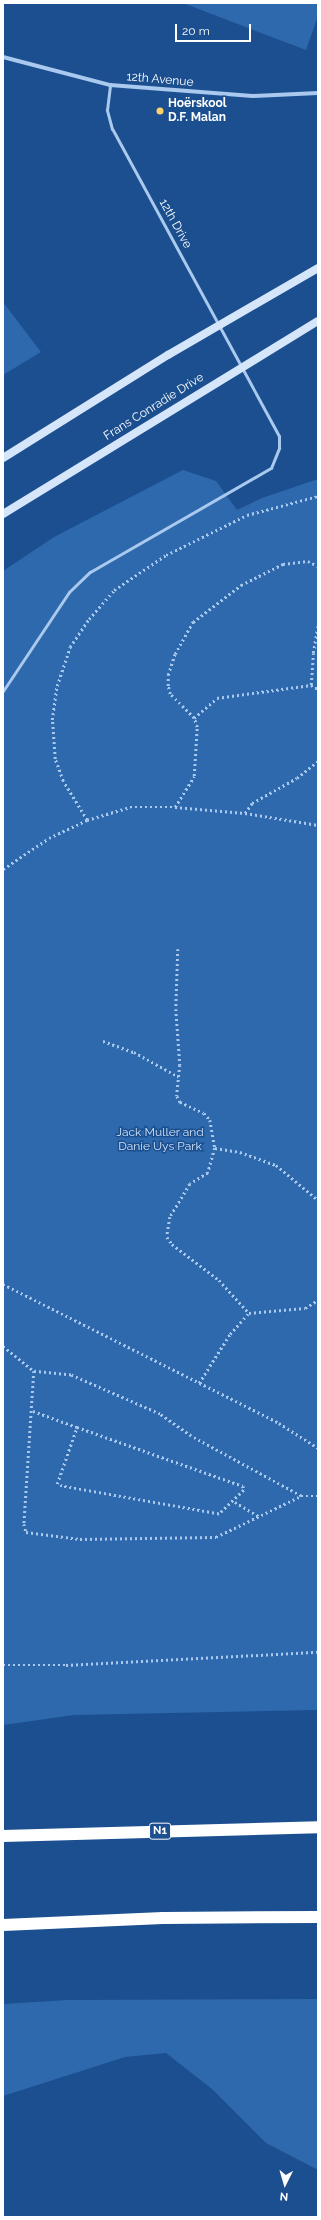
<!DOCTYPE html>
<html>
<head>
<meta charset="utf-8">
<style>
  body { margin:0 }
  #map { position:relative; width:321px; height:2220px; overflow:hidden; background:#1b4f8f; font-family:Raleway,sans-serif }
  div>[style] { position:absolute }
  .green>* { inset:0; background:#2e69ad }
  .path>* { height:2.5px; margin-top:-1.25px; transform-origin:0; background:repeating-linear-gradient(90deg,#a9c9ee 0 2px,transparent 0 5px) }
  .service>* { height:3px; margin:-1.5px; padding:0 1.5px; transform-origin:1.5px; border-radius:1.5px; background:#a9c9ee }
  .minor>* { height:4px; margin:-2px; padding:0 2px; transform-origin:2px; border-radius:2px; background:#a9c9ee }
  .secondary>* { height:8px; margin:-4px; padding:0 4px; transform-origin:4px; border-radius:4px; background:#d6e6fa }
  .motorway>* { height:12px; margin:-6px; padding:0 6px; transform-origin:6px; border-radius:6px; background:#fff }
  .dots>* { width:11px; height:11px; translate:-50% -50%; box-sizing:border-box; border:2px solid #1b4f8f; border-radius:50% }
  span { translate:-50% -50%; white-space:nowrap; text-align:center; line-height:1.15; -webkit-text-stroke:3px #1b4f8f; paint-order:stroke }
  .shield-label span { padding:1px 3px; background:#1b4f8f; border:1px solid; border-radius:3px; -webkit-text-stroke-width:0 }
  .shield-label { font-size:11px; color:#fff; font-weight:700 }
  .street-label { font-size:12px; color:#fff }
  .poi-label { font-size:12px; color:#fff; font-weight:700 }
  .left { translate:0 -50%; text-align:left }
  .park-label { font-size:12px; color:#cfe3fa }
  .frame { position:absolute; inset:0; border:4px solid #fff; pointer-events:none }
  .north { position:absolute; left:265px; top:2164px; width:40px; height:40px; -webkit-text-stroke:3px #1b4f8f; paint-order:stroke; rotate:185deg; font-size:11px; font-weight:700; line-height:16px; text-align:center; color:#fff }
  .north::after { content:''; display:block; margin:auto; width:14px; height:18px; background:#fff; clip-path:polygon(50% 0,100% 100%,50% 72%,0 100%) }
  .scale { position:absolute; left:175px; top:24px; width:76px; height:18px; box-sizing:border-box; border:2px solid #fff; border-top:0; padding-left:5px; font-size:12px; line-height:14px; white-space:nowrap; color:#fff; -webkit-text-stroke:3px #1b4f8f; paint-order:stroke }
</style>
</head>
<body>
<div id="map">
  <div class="green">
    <div style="clip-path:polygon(183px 3px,318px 3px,318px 16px,306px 50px)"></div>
    <div style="clip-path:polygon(3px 302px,41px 352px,3px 375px)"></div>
    <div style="clip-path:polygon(183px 470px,216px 481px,237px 510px,262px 498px,318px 479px,318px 1710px,74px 1715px,3px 1725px,3px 571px,54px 537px)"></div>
    <div style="clip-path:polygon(318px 1999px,318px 2170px,266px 2143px,212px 2089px,166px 2053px,125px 2057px,3px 2096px,3px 2004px,68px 2000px)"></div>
  </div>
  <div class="path">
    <div style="left:311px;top:685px;width:32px;rotate:-86deg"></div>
    <div style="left:313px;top:653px;width:29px;rotate:-80deg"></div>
    <div style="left:194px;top:718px;width:34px;rotate:-135deg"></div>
    <div style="left:170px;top:694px;width:8px;rotate:-104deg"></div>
    <div style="left:168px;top:686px;width:11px;rotate:-90deg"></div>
    <div style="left:168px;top:675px;width:22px;rotate:-72deg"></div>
    <div style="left:175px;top:654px;width:37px;rotate:-61deg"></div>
    <div style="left:193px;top:622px;width:61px;rotate:-37.6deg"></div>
    <div style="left:241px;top:585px;width:47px;rotate:-26.6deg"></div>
    <div style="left:283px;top:564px;width:25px;rotate:-7deg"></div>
    <div style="left:308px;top:561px;width:11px;rotate:27deg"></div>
    <div style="left:175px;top:807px;width:36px;rotate:-58deg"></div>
    <div style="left:194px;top:776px;width:49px;rotate:-86.5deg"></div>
    <div style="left:197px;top:727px;width:9px;rotate:-108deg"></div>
    <div style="left:194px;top:718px;width:30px;rotate:-41deg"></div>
    <div style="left:217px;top:698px;width:95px;rotate:-7.9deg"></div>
    <div style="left:311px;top:685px;width:8px;rotate:30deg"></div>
    <div style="left:245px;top:813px;width:12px;rotate:-55deg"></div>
    <div style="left:252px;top:803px;width:51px;rotate:-29.1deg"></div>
    <div style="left:297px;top:778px;width:27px;rotate:-39deg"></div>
    <div style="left:87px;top:820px;width:46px;rotate:-121.6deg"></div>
    <div style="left:63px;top:781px;width:23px;rotate:-110deg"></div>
    <div style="left:55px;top:759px;width:39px;rotate:-94deg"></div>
    <div style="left:52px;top:720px;width:34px;rotate:-82deg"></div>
    <div style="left:57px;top:686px;width:41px;rotate:-71.6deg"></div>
    <div style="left:70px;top:647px;width:34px;rotate:-56deg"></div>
    <div style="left:89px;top:619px;width:38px;rotate:-49deg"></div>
    <div style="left:114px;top:590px;width:63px;rotate:-33.9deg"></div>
    <div style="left:166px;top:555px;width:90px;rotate:-26.3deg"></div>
    <div style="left:247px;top:515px;width:73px;rotate:-15deg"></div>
    <div style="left:3px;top:869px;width:55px;rotate:-34deg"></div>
    <div style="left:49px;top:838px;width:42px;rotate:-25.3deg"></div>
    <div style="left:87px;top:820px;width:45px;rotate:-16.8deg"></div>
    <div style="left:130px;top:807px;width:45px"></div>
    <div style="left:175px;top:807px;width:70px;rotate:4.9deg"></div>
    <div style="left:245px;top:813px;width:74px;rotate:9.3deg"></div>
    <div style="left:178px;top:949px;width:60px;rotate:91.9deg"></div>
    <div style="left:176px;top:1009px;width:56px;rotate:85.9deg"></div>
    <div style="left:180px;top:1065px;width:31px;rotate:96deg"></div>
    <div style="left:177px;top:1096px;width:7px;rotate:63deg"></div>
    <div style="left:180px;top:1102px;width:26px;rotate:25deg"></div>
    <div style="left:204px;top:1113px;width:9px;rotate:49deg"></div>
    <div style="left:210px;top:1120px;width:28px;rotate:80deg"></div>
    <div style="left:215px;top:1148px;width:25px;rotate:9deg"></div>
    <div style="left:240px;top:1152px;width:38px;rotate:20deg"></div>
    <div style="left:276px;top:1165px;width:55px;rotate:39.8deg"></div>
    <div style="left:103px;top:1041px;width:33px;rotate:20deg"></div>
    <div style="left:134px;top:1052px;width:51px;rotate:29.1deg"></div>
    <div style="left:215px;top:1148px;width:26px;rotate:106deg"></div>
    <div style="left:208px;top:1173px;width:21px;rotate:149deg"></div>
    <div style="left:190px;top:1184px;width:39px;rotate:121deg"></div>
    <div style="left:170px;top:1217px;width:20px;rotate:99deg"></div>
    <div style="left:167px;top:1237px;width:9px;rotate:54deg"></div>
    <div style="left:172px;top:1244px;width:59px;rotate:37.5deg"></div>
    <div style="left:219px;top:1280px;width:45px;rotate:47.7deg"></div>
    <div style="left:3px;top:1284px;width:309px;rotate:26.7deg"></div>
    <div style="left:279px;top:1423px;width:46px;rotate:32.7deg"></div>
    <div style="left:3px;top:1346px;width:40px;rotate:39deg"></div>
    <div style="left:34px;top:1371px;width:153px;rotate:93.7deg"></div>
    <div style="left:24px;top:1524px;width:8px;rotate:76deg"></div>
    <div style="left:26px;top:1532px;width:54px;rotate:7.4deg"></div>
    <div style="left:80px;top:1539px;width:136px;rotate:-0.8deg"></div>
    <div style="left:216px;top:1537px;width:94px;rotate:-25.8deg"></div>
    <div style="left:301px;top:1496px;width:125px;rotate:-151.4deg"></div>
    <div style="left:191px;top:1436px;width:38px;rotate:-145deg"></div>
    <div style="left:160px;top:1414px;width:97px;rotate:-156.3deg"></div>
    <div style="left:71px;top:1375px;width:37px;rotate:-174deg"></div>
    <div style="left:199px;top:1383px;width:58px;rotate:-57.7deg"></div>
    <div style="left:230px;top:1334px;width:28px;rotate:-48deg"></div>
    <div style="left:249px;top:1313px;width:56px;rotate:-5.1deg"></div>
    <div style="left:305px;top:1308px;width:15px;rotate:-32deg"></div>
    <div style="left:33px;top:1411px;width:47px;rotate:20deg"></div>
    <div style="left:77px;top:1427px;width:176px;rotate:19.6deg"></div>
    <div style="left:243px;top:1486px;width:4px;rotate:76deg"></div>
    <div style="left:244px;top:1490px;width:35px;rotate:136deg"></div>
    <div style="left:219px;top:1514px;width:159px;rotate:-169.9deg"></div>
    <div style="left:62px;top:1486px;width:5px;rotate:-158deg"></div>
    <div style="left:57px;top:1484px;width:60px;rotate:-70.7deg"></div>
    <div style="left:301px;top:1496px;width:17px"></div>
    <div style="left:235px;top:1502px;width:29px;rotate:31deg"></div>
    <div style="left:3px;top:1665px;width:63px"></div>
    <div style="left:66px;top:1665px;width:252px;rotate:-3deg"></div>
  </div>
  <div class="service">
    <div style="left:3px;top:691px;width:119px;rotate:-56.3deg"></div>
    <div style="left:69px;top:592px;width:29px;rotate:-44deg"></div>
    <div style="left:90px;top:572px;width:209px;rotate:-29.9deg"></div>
    <div style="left:271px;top:468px;width:22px;rotate:-68deg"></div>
    <div style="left:279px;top:448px;width:12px;rotate:-90deg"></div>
    <div style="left:279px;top:436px;width:349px;rotate:-118.5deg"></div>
    <div style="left:112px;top:129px;width:20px;rotate:-105deg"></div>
    <div style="left:107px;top:110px;width:25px;rotate:-83deg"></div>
  </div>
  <div class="minor">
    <div style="left:3px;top:57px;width:111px;rotate:14.7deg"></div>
    <div style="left:110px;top:85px;width:143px;rotate:4.4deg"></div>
    <div style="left:253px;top:96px;width:65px;rotate:-2.6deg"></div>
  </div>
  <div class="secondary">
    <div style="left:3px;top:458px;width:195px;rotate:-32deg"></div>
    <div style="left:168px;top:355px;width:173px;rotate:-30.1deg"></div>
    <div style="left:3px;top:514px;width:369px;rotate:-31.5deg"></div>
  </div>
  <div class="motorway">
    <div style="left:3px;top:1836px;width:315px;rotate:-1.6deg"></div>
    <div style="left:3px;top:1925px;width:160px;rotate:-2.5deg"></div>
    <div style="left:163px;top:1918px;width:155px;rotate:-0.4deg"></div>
  </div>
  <div class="dots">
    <div style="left:160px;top:111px;background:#ffd166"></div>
  </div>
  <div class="shield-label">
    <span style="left:160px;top:1831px">N1</span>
  </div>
  <div class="street-label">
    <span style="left:160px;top:80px;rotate:5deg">12th Avenue</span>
    <span style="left:175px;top:224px;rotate:61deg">12th Drive</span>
    <span style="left:154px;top:407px;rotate:-32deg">Frans Conradie Drive</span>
  </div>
  <div class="poi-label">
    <span class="left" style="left:168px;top:111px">Hoërskool<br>D.F. Malan</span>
  </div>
  <div class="park-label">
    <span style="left:160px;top:1140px">Jack Muller and<br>Danie Uys Park</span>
  </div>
  <div class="frame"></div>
  <div class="north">N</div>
  <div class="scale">20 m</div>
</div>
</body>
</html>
